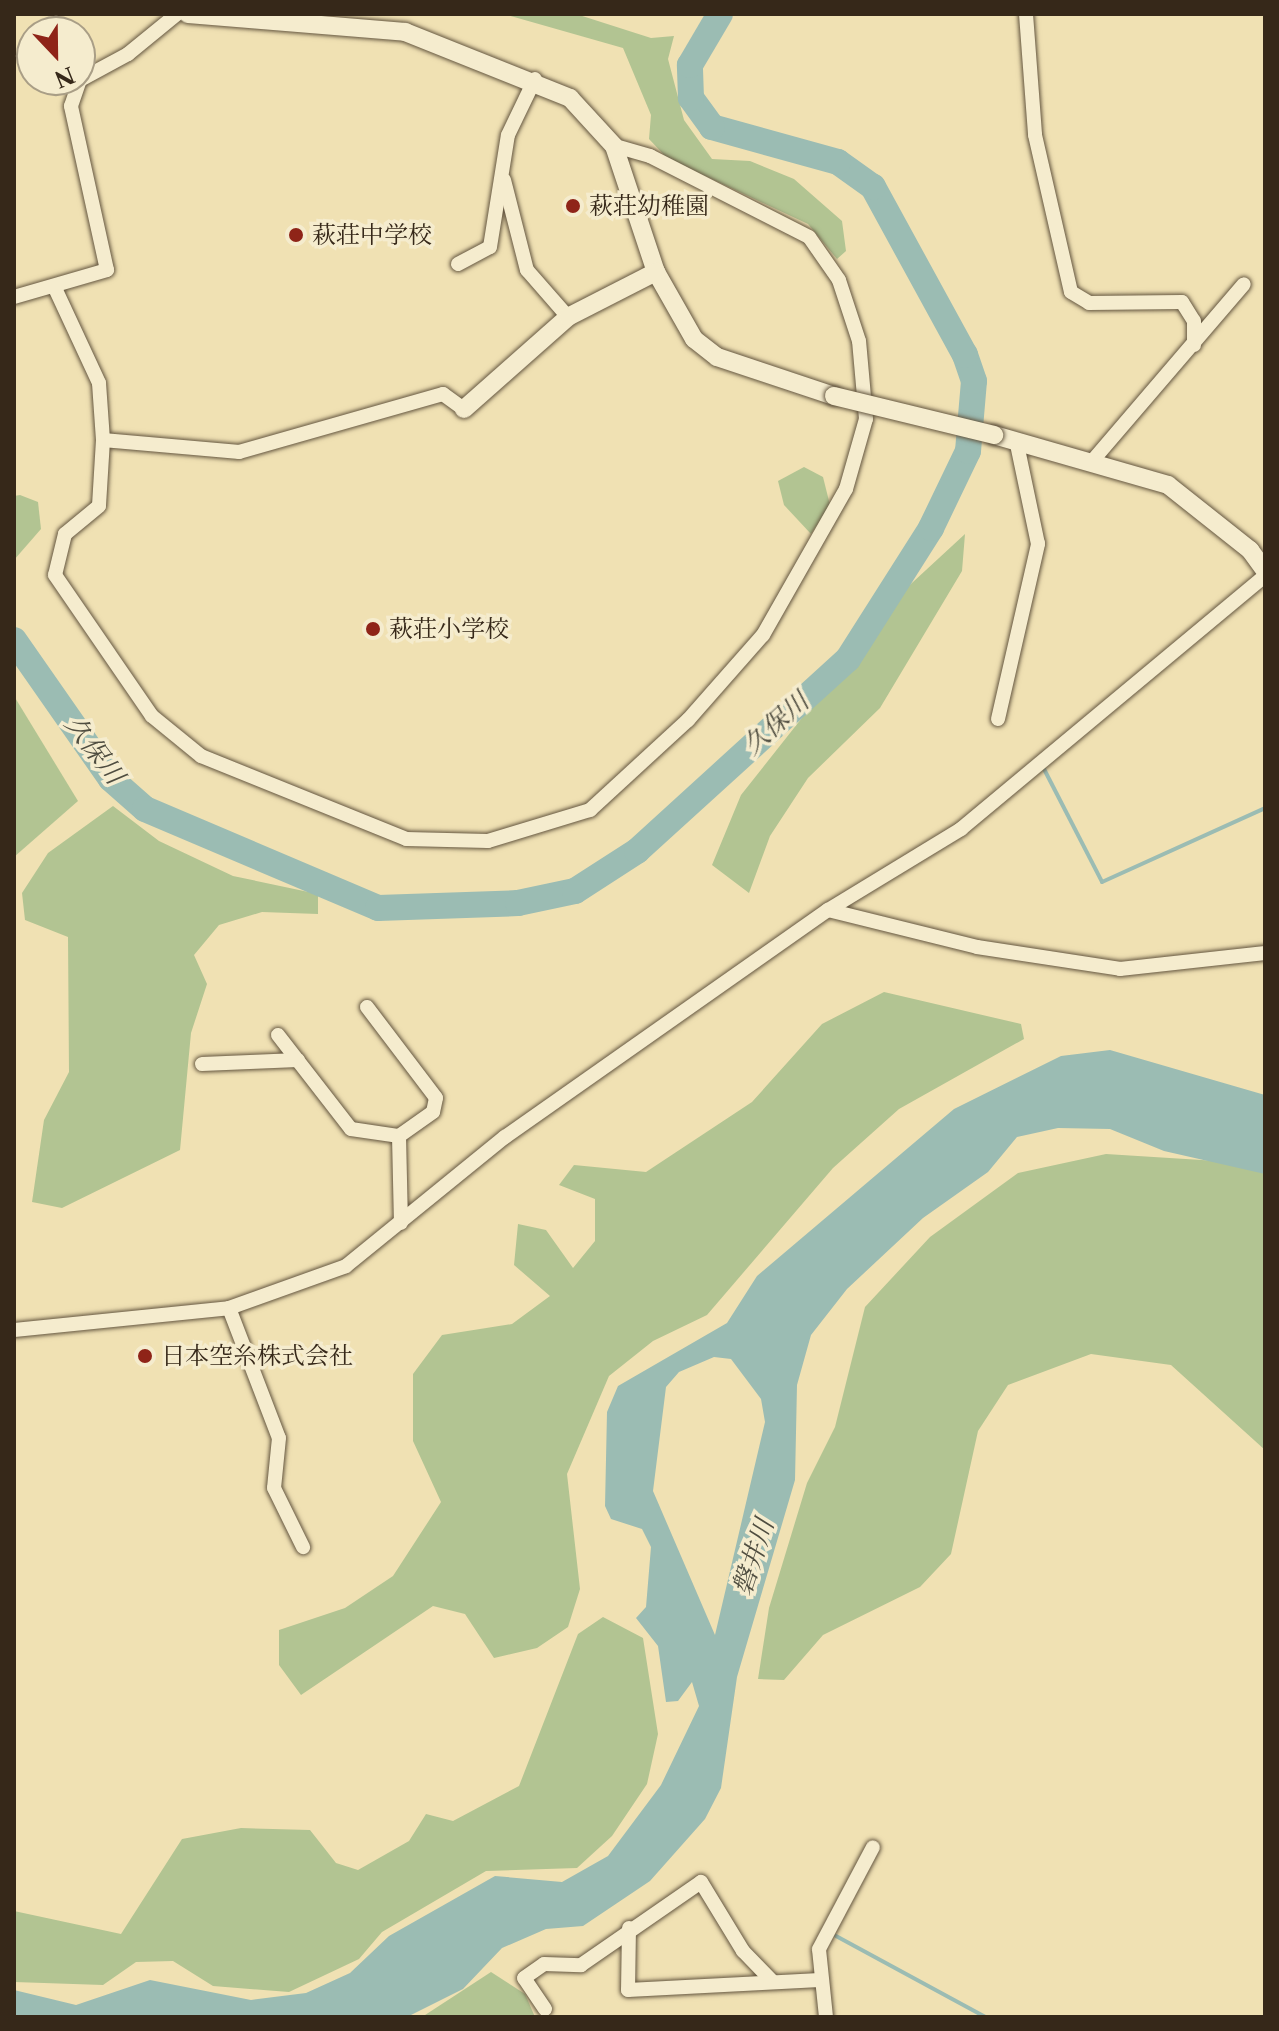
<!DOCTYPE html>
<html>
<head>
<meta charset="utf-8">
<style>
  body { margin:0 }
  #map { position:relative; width:1279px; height:2031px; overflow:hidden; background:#f0e1b3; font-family:"Libre Caslon Text","Noto Serif JP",serif }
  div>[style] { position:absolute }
  .green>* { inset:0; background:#b2c492 }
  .water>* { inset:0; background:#9bbcb3 }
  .stream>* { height:4px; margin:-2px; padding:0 2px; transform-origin:2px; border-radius:2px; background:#9bbcb3 }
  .river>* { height:26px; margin:-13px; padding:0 13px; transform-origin:13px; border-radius:13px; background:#9bbcb3 }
  .roads { filter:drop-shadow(0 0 2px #645640) drop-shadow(0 0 2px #645640) }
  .minor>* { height:14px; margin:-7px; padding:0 7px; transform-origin:7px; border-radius:7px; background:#f5ecce }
  .tertiary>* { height:18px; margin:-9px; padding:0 9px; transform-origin:9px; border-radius:9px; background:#f5ecce }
  .bridges { filter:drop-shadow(0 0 2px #645640) drop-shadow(0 0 2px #645640) }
  .tertiary-bridge>* { height:18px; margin:-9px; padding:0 9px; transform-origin:9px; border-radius:9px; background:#f5ecce }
  .dots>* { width:22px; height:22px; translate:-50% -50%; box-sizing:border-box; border:4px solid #f5ecce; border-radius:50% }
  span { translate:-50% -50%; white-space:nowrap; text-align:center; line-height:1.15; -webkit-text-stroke:7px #f5ecce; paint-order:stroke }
  .poi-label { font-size:24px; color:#362819 }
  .left { translate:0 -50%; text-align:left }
  .water-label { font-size:26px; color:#4f4d40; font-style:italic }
  .frame { position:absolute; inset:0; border:16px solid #362819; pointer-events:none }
  .north { position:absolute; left:16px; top:16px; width:80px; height:80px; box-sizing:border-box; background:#f5ecce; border:2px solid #a99e86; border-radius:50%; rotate:158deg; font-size:22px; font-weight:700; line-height:32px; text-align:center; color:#362819 }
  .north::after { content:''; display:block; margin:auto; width:28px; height:36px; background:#8f2418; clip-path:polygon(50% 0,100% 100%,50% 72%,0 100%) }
</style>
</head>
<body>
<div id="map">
  <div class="green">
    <div style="clip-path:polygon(504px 14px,576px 14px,651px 38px,674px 36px,668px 59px,684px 120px,712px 159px,750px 161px,794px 179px,842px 221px,846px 251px,837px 259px,808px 224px,667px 158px,649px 139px,651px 115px,623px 48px)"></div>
    <div style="clip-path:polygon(804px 467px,823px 477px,830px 505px,811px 534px,784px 505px,778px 481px)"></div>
    <div style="clip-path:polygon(20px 495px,38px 502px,41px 529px,14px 560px,14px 496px)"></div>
    <div style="clip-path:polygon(965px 534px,962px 571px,880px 708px,808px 778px,770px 836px,749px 893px,712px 865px,741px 795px,900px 594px)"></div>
    <div style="clip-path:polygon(14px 696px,78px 801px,14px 857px)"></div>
    <div style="clip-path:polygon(113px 806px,159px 841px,233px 876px,318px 894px,318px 914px,262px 912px,219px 925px,194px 955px,207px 984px,191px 1033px,180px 1150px,62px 1208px,32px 1202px,44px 1120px,69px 1072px,68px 937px,25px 920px,22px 893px,48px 853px)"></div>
    <div style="clip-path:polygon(884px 992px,1021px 1024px,1024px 1039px,899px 1109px,833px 1168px,707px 1315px,653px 1341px,609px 1376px,567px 1474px,580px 1589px,568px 1627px,537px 1648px,494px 1658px,465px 1614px,433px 1606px,301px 1695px,279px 1665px,279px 1630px,345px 1608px,393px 1576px,441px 1502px,413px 1441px,413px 1374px,442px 1335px,512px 1324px,550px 1296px,514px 1265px,518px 1224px,546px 1230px,573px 1268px,595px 1241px,595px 1199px,559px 1185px,574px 1165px,646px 1172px,752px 1102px,822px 1024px)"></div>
    <div style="clip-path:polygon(1106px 1154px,1265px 1164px,1265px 1450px,1171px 1365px,1091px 1354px,1008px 1385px,978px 1431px,951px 1554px,920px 1587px,823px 1635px,784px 1680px,758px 1679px,769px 1608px,807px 1483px,835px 1427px,865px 1307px,930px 1237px,1018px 1173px)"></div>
    <div style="clip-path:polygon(603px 1617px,643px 1638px,658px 1734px,647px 1784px,612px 1836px,577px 1868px,486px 1871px,382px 1932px,359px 1959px,289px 1992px,213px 1986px,173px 1961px,136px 1962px,103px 1985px,14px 1982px,14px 1911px,121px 1934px,182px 1839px,241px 1828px,310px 1830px,336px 1863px,358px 1870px,409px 1841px,426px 1814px,453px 1821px,519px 1786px,578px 1634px)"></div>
    <div style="clip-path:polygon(491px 1972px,525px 1994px,535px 2017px,422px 2017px)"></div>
  </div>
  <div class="water">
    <div style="clip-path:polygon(evenodd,1110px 1050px,1265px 1095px,1265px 1174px,1164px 1151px,1110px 1129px,1058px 1128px,1017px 1137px,988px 1172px,923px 1218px,847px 1289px,811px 1335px,797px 1385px,795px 1480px,737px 1677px,721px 1788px,705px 1819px,650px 1881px,583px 1926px,546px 1929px,502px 1948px,463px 1989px,407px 2017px,14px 2017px,14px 1990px,76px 2005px,150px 1980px,251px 2000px,306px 1993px,350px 1973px,389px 1936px,495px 1876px,562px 1882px,608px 1856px,661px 1785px,699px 1706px,692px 1682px,678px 1701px,666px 1702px,658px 1646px,636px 1618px,646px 1607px,651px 1547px,642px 1529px,611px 1519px,605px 1506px,607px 1412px,618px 1386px,727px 1323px,757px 1276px,954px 1109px,1061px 1056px,1110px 1050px,714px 1357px,731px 1359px,761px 1399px,765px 1422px,715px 1635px,653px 1491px,666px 1387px,679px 1372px,714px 1357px)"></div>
  </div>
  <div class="stream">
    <div style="left:1044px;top:769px;width:127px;rotate:62.8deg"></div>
    <div style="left:1102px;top:882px;width:179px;rotate:-24.4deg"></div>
    <div style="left:836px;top:1936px;width:170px;rotate:28.5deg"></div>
  </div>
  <div class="river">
    <div style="left:14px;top:640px;width:169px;rotate:55.1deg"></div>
    <div style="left:111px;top:779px;width:45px;rotate:41.4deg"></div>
    <div style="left:145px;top:809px;width:253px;rotate:23deg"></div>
    <div style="left:378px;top:908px;width:140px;rotate:-2deg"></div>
    <div style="left:518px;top:903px;width:58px;rotate:-11.9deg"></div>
    <div style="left:575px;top:891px;width:74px;rotate:-32.8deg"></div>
    <div style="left:637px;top:851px;width:285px;rotate:-42.3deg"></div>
    <div style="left:848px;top:659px;width:155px;rotate:-57.6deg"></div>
    <div style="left:931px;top:528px;width:85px;rotate:-64.3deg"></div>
    <div style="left:968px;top:451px;width:70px;rotate:-85.1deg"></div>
    <div style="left:974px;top:381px;width:28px;rotate:-109deg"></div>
    <div style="left:965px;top:355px;width:192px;rotate:-118.7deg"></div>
    <div style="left:873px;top:187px;width:43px;rotate:-144.5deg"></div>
    <div style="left:838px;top:162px;width:131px;rotate:-164.5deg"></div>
    <div style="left:712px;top:127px;width:36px;rotate:-126deg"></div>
    <div style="left:691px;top:98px;width:33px;rotate:-92deg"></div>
    <div style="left:690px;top:65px;width:59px;rotate:-59.5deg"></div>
  </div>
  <div class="roads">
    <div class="minor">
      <div style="left:1026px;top:14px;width:121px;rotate:85.7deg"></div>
      <div style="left:1035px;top:135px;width:161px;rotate:77.1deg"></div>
      <div style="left:1071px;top:292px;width:21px;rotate:31deg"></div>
      <div style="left:1089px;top:303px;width:93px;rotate:-0.6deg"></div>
      <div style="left:1182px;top:302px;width:22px;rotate:58deg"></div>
      <div style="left:1194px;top:321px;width:24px;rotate:90deg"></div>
      <div style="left:80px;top:80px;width:55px;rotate:-28.4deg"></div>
      <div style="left:128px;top:54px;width:63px;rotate:-39.2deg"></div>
      <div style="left:504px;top:180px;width:93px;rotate:75.7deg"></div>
      <div style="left:527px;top:270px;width:62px;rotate:48.9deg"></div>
      <div style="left:458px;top:264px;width:36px;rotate:-28deg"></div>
      <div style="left:490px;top:247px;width:113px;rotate:-80.9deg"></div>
      <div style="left:508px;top:135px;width:62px;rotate:-64.3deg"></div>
      <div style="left:54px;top:286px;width:107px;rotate:65.1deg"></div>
      <div style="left:99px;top:383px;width:57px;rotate:86deg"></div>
      <div style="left:103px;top:440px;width:66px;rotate:93.5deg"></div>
      <div style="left:99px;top:506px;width:44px;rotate:140.5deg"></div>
      <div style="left:65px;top:534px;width:42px;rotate:103.7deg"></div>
      <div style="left:55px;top:575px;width:171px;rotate:55.5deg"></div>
      <div style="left:152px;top:716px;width:63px;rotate:39.2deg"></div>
      <div style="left:201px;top:756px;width:221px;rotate:22deg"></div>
      <div style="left:406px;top:839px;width:82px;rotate:1.4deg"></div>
      <div style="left:488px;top:841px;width:107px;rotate:-16.9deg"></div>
      <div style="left:590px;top:810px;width:133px;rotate:-42.6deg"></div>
      <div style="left:688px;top:720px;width:113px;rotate:-48.6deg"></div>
      <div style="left:763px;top:635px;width:168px;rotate:-60.4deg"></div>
      <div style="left:846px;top:489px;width:73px;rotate:-74.1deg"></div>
      <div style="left:866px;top:419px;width:78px;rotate:-95.1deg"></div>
      <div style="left:859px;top:341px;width:64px;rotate:-108.2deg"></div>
      <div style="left:839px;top:280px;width:52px;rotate:-124.9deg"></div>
      <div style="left:809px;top:237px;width:178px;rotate:-153deg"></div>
      <div style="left:650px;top:156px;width:37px;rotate:-164deg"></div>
      <div style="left:14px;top:297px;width:97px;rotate:-16.2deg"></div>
      <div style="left:107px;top:270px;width:168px;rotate:-102.4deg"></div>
      <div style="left:71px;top:106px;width:28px;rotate:-71deg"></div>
      <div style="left:103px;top:440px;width:137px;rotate:5deg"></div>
      <div style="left:239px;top:452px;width:212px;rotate:-15.9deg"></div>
      <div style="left:443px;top:394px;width:26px;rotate:36deg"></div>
      <div style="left:1094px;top:459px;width:230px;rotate:-49.4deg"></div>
      <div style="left:998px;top:719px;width:180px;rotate:-77.1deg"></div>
      <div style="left:1038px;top:544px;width:106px;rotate:-101.9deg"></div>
      <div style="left:828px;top:910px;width:154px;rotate:13.9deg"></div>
      <div style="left:977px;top:947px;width:145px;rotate:8.7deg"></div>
      <div style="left:1120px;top:969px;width:146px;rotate:-6.3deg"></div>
      <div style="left:367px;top:1007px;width:114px;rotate:52.8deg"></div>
      <div style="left:436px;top:1098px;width:14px;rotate:102deg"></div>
      <div style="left:433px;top:1112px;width:42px;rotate:144.8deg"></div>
      <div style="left:399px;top:1136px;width:87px;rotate:88.7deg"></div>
      <div style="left:278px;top:1035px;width:119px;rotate:52.2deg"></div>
      <div style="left:351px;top:1129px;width:49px;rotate:8.3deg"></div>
      <div style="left:202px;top:1064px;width:96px;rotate:-2.4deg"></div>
      <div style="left:229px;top:1308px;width:139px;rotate:69deg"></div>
      <div style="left:279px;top:1438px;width:50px;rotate:95.7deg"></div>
      <div style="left:274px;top:1488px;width:66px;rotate:63.8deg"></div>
      <div style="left:14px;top:1330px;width:216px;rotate:-5.8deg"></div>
      <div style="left:229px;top:1308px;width:124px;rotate:-19.7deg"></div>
      <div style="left:346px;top:1266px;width:205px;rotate:-39.1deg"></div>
      <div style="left:505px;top:1137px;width:395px;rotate:-35.1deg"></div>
      <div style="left:828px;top:910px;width:156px;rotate:-31.3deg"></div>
      <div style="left:961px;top:829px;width:396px;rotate:-39.8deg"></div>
      <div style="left:629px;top:1928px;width:62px;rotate:90.9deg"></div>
      <div style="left:628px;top:1990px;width:192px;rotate:-3deg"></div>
      <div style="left:545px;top:2009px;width:37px;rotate:-124deg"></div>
      <div style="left:524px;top:1978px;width:24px;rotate:-35deg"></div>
      <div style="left:544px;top:1964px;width:37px;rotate:2deg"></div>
      <div style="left:581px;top:1965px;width:146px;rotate:-34.7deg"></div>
      <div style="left:701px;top:1882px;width:81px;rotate:58.7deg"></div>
      <div style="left:743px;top:1951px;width:43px;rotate:45.9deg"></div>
      <div style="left:826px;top:2017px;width:68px;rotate:-95.9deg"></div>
      <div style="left:819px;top:1949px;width:115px;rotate:-62.1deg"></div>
    </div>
    <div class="tertiary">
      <div style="left:188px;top:14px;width:218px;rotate:4.7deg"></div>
      <div style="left:405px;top:32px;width:178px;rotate:21.8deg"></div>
      <div style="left:570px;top:98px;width:65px;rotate:47.5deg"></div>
      <div style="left:614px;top:146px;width:133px;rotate:71.6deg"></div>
      <div style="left:656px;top:272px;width:77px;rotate:60.4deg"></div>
      <div style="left:694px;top:339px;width:29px;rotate:38deg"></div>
      <div style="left:717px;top:357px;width:123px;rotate:18.4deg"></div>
      <div style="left:464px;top:409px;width:139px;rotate:-41.5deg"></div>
      <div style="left:568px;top:317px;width:99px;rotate:-27.1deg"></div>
      <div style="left:994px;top:435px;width:181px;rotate:16deg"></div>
      <div style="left:1168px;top:485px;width:105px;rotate:38.4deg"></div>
      <div style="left:1250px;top:550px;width:26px;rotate:54deg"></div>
    </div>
  </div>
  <div class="bridges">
    <div class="tertiary-bridge">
      <div style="left:834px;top:396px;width:165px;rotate:13.7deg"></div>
    </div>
  </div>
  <div class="dots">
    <div style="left:573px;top:206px;background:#8f2418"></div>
    <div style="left:296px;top:235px;background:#8f2418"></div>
    <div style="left:373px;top:629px;background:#8f2418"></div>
    <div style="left:145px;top:1356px;background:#8f2418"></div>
  </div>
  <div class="poi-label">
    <span class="left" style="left:589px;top:206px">萩荘幼稚園</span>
    <span class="left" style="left:312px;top:235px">萩荘中学校</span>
    <span class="left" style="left:389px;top:629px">萩荘小学校</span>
    <span class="left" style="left:161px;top:1356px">日本空糸株式会社</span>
  </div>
  <div class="water-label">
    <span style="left:776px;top:724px;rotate:-42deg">久保川</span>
    <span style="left:94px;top:750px;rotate:53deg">久保川</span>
    <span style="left:754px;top:1557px;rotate:-72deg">磐井川</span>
  </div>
  <div class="frame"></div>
  <div class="north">N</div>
</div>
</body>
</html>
